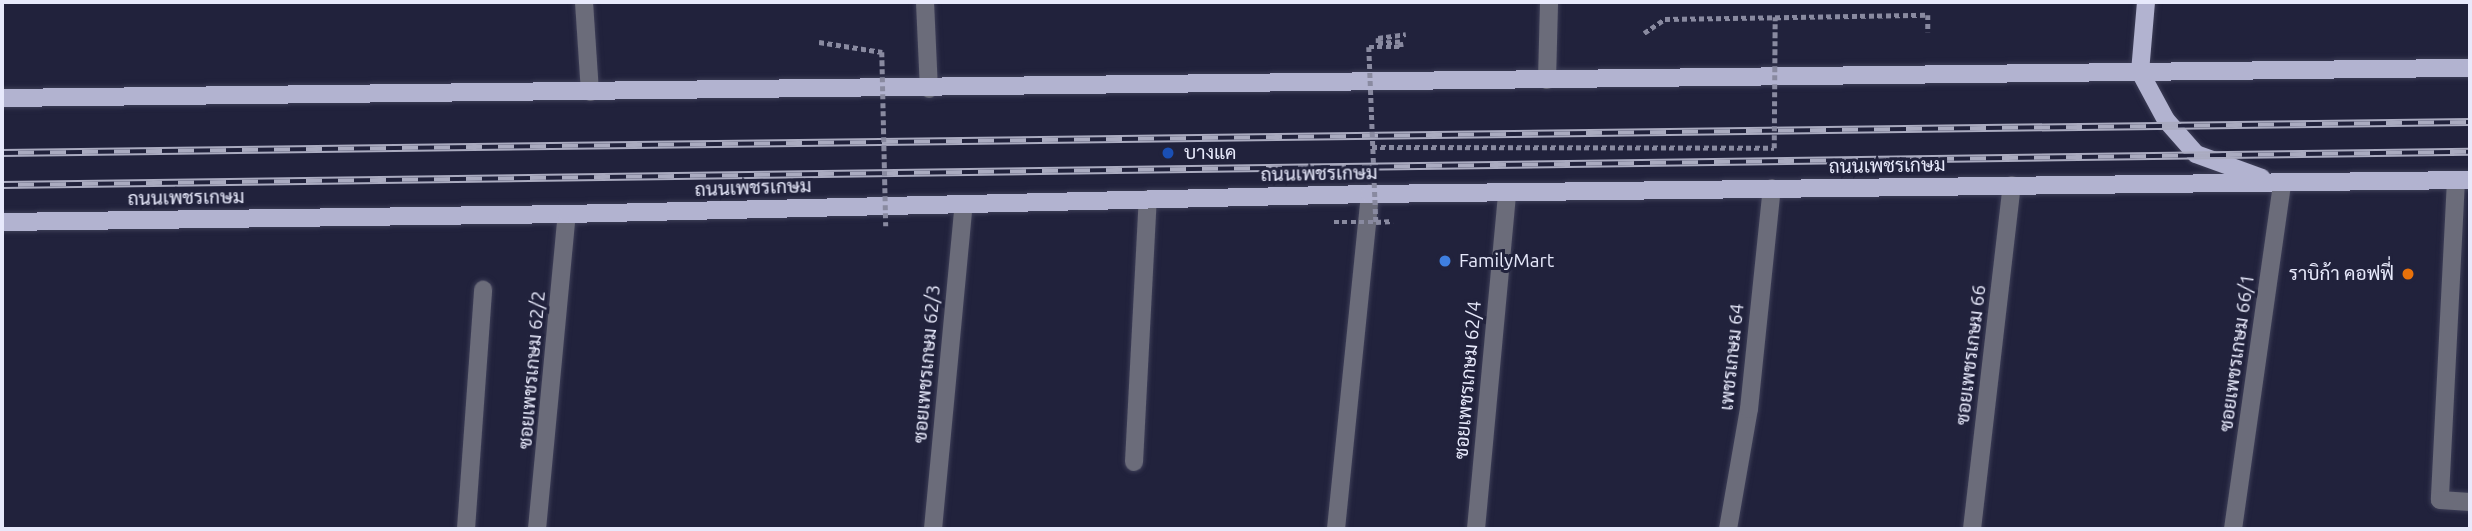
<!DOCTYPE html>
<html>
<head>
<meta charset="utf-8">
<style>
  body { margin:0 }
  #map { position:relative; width:2472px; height:531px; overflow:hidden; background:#21223c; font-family:Ubuntu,Sarabun,sans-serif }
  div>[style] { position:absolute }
  .path>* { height:4.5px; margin-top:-2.25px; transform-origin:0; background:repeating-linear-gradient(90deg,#898aa0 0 5px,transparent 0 8.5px) }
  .roads { filter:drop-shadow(0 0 2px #3d3e57) drop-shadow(0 0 2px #3d3e57) }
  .minor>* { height:18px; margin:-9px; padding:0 9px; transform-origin:9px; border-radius:9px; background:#6b6c7a }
  .major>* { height:18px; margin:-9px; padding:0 9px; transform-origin:9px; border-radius:9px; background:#b2b3d0 }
  .rail>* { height:8px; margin-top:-4px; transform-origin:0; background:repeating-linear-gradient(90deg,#21223c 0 16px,#aaabc0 0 32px); box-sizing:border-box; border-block:2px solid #aaabc0 }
  .path-bridge>* { height:4.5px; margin-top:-2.25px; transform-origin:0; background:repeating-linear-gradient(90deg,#898aa0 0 5px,transparent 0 8.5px) }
  .dots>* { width:19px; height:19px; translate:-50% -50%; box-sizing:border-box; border:4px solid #21223c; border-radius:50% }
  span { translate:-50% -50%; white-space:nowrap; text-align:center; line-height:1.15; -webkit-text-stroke:6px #21223c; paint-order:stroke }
  .poi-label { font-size:19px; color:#e7e9fb }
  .left { translate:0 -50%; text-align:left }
  .right { translate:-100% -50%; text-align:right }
  .street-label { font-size:19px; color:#e7e9fb }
  .frame { position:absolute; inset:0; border:4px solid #e7e9fb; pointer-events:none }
</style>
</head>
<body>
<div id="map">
  <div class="path">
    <div style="left:1644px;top:33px;width:25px;rotate:-34deg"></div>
    <div style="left:1665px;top:19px;width:263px;rotate:-0.9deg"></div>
    <div style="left:1928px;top:15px;width:17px;rotate:90deg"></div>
    <div style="left:819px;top:42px;width:64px;rotate:9deg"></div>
    <div style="left:1369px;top:47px;width:32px"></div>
    <div style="left:1401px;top:47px;width:5px;rotate:-101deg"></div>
    <div style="left:1400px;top:42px;width:22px;rotate:177deg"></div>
    <div style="left:1378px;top:43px;width:5px;rotate:-90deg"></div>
    <div style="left:1378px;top:38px;width:28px;rotate:-8deg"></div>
  </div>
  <div class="roads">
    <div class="minor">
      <div style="left:584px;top:2px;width:90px;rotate:86.2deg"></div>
      <div style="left:925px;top:2px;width:87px;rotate:87.4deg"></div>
      <div style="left:1547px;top:80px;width:78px;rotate:-88.5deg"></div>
      <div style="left:2456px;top:180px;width:320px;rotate:92.9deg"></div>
      <div style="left:2440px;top:500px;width:30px;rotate:4deg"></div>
      <div style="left:1134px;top:462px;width:263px;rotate:-87deg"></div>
      <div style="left:466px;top:529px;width:240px;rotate:-85.9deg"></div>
      <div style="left:537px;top:529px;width:316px;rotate:-84.6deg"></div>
      <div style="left:933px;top:529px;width:326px;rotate:-84.6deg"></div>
      <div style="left:1336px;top:529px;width:337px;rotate:-84.2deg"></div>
      <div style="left:1476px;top:529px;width:337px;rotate:-84.7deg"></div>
      <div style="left:1728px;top:529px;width:122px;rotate:-80.1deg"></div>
      <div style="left:1749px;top:409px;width:222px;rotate:-84.1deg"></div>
      <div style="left:1972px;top:529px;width:346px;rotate:-83.4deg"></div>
      <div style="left:2233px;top:529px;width:349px;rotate:-81.9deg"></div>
    </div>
    <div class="major">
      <div style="left:2146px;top:2px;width:70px;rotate:94.9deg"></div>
      <div style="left:2140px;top:72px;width:55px;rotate:61.6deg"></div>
      <div style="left:2166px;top:120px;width:45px;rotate:48.6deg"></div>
      <div style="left:2196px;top:154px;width:70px;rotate:20deg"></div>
      <div style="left:2px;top:98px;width:2468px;rotate:-0.7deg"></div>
      <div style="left:2px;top:222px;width:565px;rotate:-0.81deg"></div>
      <div style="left:567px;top:214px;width:803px;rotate:-1.43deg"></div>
      <div style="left:1370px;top:194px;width:1100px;rotate:-0.73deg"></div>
    </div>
  </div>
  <div class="rail">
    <div style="left:2px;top:153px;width:2468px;rotate:-0.72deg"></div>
    <div style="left:2px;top:185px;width:2468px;rotate:-0.77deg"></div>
  </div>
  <div class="path-bridge">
    <div style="left:1369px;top:47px;width:175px;rotate:87.7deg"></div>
    <div style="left:1376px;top:222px;width:17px;rotate:-3deg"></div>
    <div style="left:882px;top:52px;width:174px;rotate:88.7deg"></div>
    <div style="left:1372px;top:147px;width:402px;rotate:0.1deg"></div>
    <div style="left:1774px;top:148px;width:131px;rotate:-89.6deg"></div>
    <div style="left:1334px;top:222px;width:42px"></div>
  </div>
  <div class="dots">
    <div style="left:1168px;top:153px;background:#1a4fb4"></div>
    <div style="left:1445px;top:261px;background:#3f7fe0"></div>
    <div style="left:2408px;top:274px;background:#e8710a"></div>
  </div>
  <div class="poi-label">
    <span class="left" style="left:1184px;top:153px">บางแค</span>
    <span class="left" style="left:1459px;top:261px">FamilyMart</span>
    <span class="right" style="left:2394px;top:274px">ราบิก้า คอฟฟี่</span>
  </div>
  <div class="street-label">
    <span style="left:1887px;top:166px;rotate:-1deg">ถนนเพชรเกษม</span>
    <span style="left:1319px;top:174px;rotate:-1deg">ถนนเพชรเกษม</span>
    <span style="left:753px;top:188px;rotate:-2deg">ถนนเพชรเกษม</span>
    <span style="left:186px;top:198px;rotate:-1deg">ถนนเพชรเกษม</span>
    <span style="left:2237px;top:353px;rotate:-82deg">ซอยเพชรเกษม 66/1</span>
    <span style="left:1971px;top:355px;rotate:-83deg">ซอยเพชรเกษม 66</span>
    <span style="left:1732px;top:357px;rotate:-84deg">เพชรเกษม 64</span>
    <span style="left:927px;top:364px;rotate:-85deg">ซอยเพชรเกษม 62/3</span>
    <span style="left:532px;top:370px;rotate:-85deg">ซอยเพชรเกษม 62/2</span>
    <span style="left:1468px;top:380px;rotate:-85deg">ซอยเพชรเกษม 62/4</span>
  </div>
  <div class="frame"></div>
</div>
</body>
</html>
